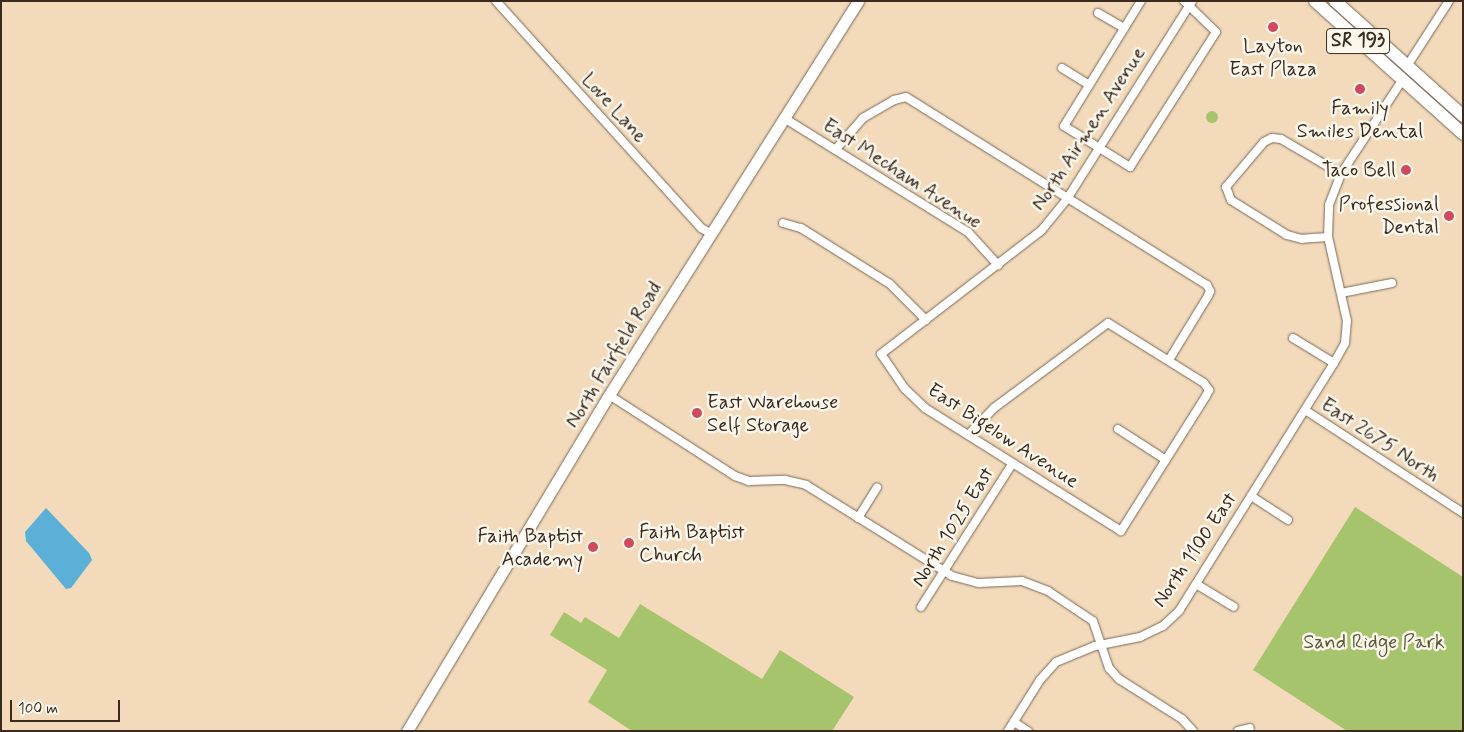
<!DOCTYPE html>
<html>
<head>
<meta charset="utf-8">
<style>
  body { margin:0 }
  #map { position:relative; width:1464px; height:732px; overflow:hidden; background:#f2dabb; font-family:Mynerve,sans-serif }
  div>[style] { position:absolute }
  .green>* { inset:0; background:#a5c46b }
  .round { border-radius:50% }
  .water>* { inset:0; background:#5bb0d7 }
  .roads { filter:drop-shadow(0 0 1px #7b6855) drop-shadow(0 0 1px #7b6855) }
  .street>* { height:8px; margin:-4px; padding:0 4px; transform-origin:4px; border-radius:4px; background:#fff }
  .secondary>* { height:11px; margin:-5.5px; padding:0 5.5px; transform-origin:5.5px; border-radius:5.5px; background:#fff }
  .primary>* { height:12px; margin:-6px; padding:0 6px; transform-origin:6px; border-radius:6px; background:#fff }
  .dots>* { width:14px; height:14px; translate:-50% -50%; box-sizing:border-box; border:2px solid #fbf7ec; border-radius:50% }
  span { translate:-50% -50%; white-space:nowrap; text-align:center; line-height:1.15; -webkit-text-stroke:5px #fbf7ec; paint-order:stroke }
  .shield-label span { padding:1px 4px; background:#fbf7ec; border:1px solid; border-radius:4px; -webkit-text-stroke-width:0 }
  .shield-label { font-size:19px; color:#3b2a1e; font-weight:700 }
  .poi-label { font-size:20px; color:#3b2a1e }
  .right { translate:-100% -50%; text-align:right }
  .left { translate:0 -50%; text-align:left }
  .street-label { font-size:20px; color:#3b2a1e }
  .park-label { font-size:20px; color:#5b5835 }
  .frame { position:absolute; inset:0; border:2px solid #3b2a1e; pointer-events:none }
  .scale { position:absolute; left:10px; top:700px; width:110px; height:22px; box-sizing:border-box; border:2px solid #3b2a1e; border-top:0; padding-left:6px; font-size:15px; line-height:18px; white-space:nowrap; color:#3b2a1e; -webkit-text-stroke:4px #fbf7ec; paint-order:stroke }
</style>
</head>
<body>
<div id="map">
  <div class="green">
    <div class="round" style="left:1206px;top:111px;width:12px;height:12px"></div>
    <div style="clip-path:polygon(1355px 507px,1463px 577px,1463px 731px,1347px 731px,1253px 670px)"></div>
    <div style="clip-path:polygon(640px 604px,762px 679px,780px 650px,854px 697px,832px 731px,632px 731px,588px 702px,607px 670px,550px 635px,564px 612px,581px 623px,585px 617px,619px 638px)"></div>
  </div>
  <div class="water">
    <div style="clip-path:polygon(46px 508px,89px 553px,92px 560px,71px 588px,66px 589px,26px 541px,25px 532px)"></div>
  </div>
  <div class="roads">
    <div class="street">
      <div style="left:496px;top:1px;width:306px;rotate:47.9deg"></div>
      <div style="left:701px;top:228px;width:10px;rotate:29deg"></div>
      <div style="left:1141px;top:1px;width:147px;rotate:121.6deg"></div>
      <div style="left:1064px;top:126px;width:78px;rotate:31.8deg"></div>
      <div style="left:1130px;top:167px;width:160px;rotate:-57.5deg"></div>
      <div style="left:1216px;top:32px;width:45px;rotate:-135.9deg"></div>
      <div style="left:1098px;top:13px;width:30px;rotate:30deg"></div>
      <div style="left:1407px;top:66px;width:77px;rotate:-57.1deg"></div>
      <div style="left:1062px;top:68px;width:32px;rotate:32deg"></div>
      <div style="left:784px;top:118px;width:216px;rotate:31.8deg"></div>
      <div style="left:968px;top:232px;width:45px;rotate:47.7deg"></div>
      <div style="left:836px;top:149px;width:41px;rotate:-48.9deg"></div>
      <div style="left:863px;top:118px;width:36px;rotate:-30deg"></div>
      <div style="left:894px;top:100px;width:12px;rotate:-14deg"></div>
      <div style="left:906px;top:97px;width:355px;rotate:32deg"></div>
      <div style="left:1207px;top:285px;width:7px;rotate:63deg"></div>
      <div style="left:1210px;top:291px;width:5px;rotate:112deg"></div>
      <div style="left:1208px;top:296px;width:75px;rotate:121.4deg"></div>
      <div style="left:783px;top:223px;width:19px;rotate:16deg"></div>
      <div style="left:801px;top:228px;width:105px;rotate:32.2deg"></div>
      <div style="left:890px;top:284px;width:51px;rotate:45deg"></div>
      <div style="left:1328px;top:237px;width:26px;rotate:176deg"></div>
      <div style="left:1302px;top:239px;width:16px;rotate:-165deg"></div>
      <div style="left:1287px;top:235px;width:66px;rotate:-148deg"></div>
      <div style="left:1231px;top:200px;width:14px;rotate:-111deg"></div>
      <div style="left:1226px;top:187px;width:59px;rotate:-49.8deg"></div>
      <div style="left:1264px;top:142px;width:9px;rotate:-27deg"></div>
      <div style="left:1272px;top:138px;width:9px;rotate:6deg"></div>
      <div style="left:1281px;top:139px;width:69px;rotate:30.3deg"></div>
      <div style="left:1341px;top:293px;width:52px;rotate:-11.1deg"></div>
      <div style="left:1293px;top:338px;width:48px;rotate:31.4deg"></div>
      <div style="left:609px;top:395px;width:150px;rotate:32.7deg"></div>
      <div style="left:735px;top:476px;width:15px;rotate:20deg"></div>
      <div style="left:749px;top:481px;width:36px;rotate:-2deg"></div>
      <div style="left:785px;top:480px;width:22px;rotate:13deg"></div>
      <div style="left:806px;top:485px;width:172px;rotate:31.9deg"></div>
      <div style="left:952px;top:576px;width:28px;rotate:15deg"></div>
      <div style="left:979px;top:583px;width:43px;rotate:-2.7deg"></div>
      <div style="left:1022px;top:581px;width:28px;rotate:21deg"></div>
      <div style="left:1048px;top:591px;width:54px;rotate:33.7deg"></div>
      <div style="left:1093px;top:621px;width:50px;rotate:71.2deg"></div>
      <div style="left:1109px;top:668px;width:15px;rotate:48deg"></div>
      <div style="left:1119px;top:679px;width:75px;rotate:32.4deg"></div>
      <div style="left:1182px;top:719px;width:16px;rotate:47deg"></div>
      <div style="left:1305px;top:410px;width:189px;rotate:33.1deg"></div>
      <div style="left:1118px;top:429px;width:57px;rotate:32.9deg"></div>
      <div style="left:968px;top:435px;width:37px;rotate:-46deg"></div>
      <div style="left:994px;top:408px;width:142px;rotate:-36.7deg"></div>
      <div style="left:1108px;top:323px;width:113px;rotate:32deg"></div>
      <div style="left:1204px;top:383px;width:9px;rotate:54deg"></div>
      <div style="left:1209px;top:390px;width:7px;rotate:117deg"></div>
      <div style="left:1206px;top:396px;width:160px;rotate:122.2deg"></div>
      <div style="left:1121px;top:531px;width:231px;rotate:-147.9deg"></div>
      <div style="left:925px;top:408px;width:28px;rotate:-136deg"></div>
      <div style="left:905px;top:389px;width:42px;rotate:-124.4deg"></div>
      <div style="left:881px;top:354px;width:202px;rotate:-37.6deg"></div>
      <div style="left:1041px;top:231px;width:41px;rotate:-50.9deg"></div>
      <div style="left:1067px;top:199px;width:234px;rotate:-57.7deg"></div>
      <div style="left:1251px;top:496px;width:44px;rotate:33deg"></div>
      <div style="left:858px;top:518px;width:36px;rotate:-58deg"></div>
      <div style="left:1196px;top:584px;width:44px;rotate:31.2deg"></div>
      <div style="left:921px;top:607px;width:169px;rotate:-57.5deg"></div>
      <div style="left:1014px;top:722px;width:17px;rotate:33deg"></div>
      <div style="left:1008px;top:731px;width:60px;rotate:-57.9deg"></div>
      <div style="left:1040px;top:680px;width:24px;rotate:-48deg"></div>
      <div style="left:1056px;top:662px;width:42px;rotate:-22.3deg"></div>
      <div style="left:1095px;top:646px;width:46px;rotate:-11.3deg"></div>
      <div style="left:1140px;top:637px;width:25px;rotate:-26deg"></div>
      <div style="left:1163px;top:626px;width:22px;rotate:-43deg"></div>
      <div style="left:1179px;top:611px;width:292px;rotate:-58deg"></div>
      <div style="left:1334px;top:363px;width:23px;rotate:-61deg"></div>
      <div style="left:1345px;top:343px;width:22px;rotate:-85deg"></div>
      <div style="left:1347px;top:321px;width:86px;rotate:-102.7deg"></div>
      <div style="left:1328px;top:237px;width:32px;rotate:-88deg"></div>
      <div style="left:1329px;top:205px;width:33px;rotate:-69deg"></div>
      <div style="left:1341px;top:174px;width:110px;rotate:-56.9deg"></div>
      <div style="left:1238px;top:731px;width:12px;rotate:-14deg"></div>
    </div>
    <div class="secondary">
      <div style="left:407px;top:731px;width:392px;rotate:-59deg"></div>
      <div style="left:609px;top:395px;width:466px;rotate:-57.7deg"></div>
    </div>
    <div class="primary">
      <div style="left:1315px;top:1px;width:199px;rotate:41.9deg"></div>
      <div style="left:1335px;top:1px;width:172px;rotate:41.9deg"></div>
    </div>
  </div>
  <div class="dots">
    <div style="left:1273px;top:27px;background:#d1495b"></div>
    <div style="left:1360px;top:89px;background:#d1495b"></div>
    <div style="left:1406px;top:170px;background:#d1495b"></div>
    <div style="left:1449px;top:216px;background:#d1495b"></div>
    <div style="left:697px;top:413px;background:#d1495b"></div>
    <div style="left:629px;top:543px;background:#d1495b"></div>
    <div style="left:593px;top:547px;background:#d1495b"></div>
  </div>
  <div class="shield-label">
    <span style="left:1358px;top:41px">SR 193</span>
  </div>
  <div class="poi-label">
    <span style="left:1273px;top:58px">Layton<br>East Plaza</span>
    <span style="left:1360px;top:120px">Family<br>Smiles Dental</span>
    <span class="right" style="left:1396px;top:170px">Taco Bell</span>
    <span class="right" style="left:1439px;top:216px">Professional<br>Dental</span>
    <span class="left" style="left:707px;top:414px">East Warehouse<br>Self Storage</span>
    <span class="left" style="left:639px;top:544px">Faith Baptist<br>Church</span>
    <span class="right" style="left:583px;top:548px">Faith Baptist<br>Academy</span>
  </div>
  <div class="street-label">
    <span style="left:614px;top:108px;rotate:48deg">Love Lane</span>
    <span style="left:1089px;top:129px;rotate:-57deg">North Airmen Avenue</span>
    <span style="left:902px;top:174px;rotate:33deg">East Mecham Avenue</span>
    <span style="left:614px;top:355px;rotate:-59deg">North Fairfield Road</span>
    <span style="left:1003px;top:436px;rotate:33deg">East Bigelow Avenue</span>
    <span style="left:1380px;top:440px;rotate:33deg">East 2675 North</span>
    <span style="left:953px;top:527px;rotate:-58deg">North 1025 East</span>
    <span style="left:1195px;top:550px;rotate:-56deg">North 1100 East</span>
  </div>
  <div class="park-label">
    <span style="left:1374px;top:642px">Sand Ridge Park</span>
  </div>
  <div class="frame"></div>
  <div class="scale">100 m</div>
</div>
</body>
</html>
